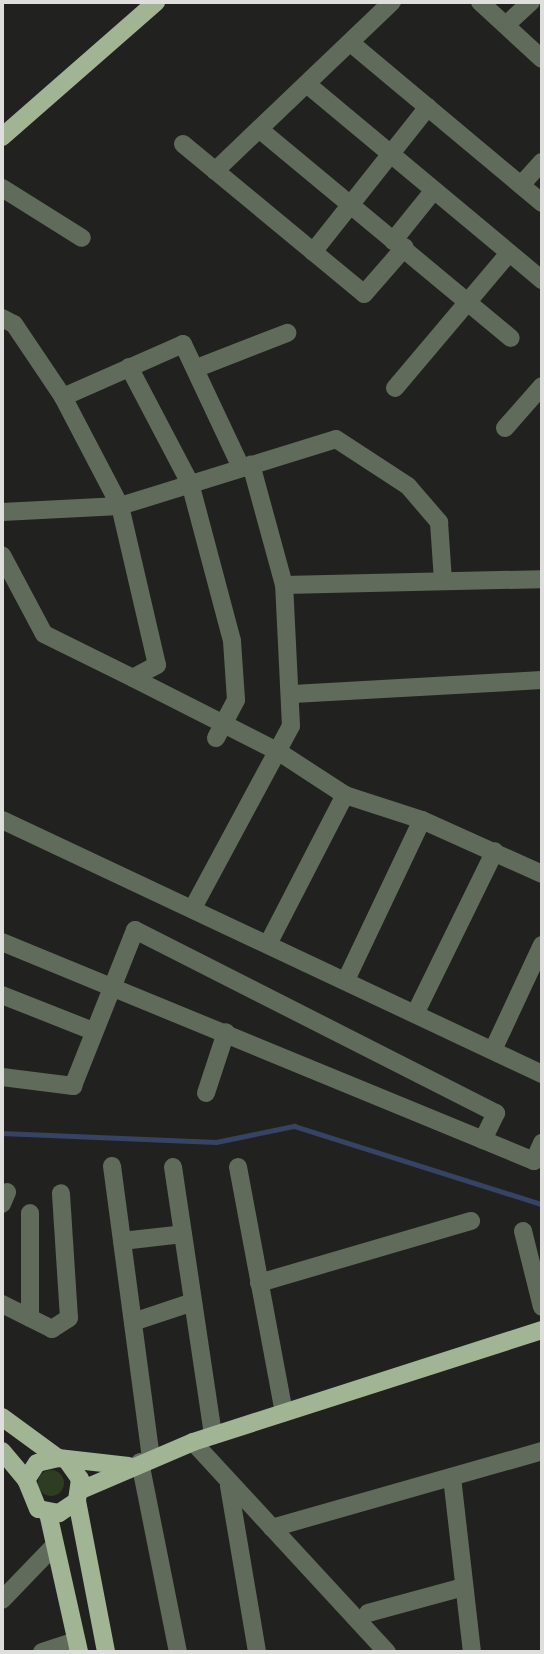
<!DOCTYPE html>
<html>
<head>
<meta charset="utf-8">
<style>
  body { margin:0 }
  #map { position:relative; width:544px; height:1654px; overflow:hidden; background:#21221f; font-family:"Open Sans",sans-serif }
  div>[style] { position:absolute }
  .green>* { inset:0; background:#2d3c23 }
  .round { border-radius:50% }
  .stream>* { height:4.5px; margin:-2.25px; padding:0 2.25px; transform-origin:2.25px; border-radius:2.25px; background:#374364 }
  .minor>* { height:18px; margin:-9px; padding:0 9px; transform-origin:9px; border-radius:9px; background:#616b5b }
  .major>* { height:18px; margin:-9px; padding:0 9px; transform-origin:9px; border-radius:9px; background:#a1b494 }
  span { translate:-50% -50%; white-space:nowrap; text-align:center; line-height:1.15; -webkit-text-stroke:6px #21221f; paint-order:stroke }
  .frame { position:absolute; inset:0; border:4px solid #dedfdd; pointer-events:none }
</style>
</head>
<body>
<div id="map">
  <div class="green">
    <div class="round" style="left:38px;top:1470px;width:26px;height:26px"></div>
  </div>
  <div class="stream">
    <div style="left:2px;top:1133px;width:214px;rotate:2.4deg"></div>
    <div style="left:216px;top:1142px;width:80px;rotate:-11.6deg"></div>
    <div style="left:294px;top:1126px;width:260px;rotate:17.5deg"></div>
  </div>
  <div class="minor">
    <div style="left:480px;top:2px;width:84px;rotate:42.6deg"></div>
    <div style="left:506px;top:25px;width:34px;rotate:-43deg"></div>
    <div style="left:352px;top:44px;width:248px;rotate:39.9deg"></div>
    <div style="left:308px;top:85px;width:305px;rotate:39.8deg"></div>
    <div style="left:259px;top:129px;width:327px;rotate:39.7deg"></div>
    <div style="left:183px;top:144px;width:235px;rotate:39.6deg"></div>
    <div style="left:364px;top:294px;width:62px;rotate:-48.9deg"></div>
    <div style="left:215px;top:171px;width:245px;rotate:-43.7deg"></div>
    <div style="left:521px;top:185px;width:31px;rotate:-48deg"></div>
    <div style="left:2px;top:188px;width:94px;rotate:32deg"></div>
    <div style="left:393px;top:241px;width:65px;rotate:-51.2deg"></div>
    <div style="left:313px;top:252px;width:185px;rotate:-51.6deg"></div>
    <div style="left:2px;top:318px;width:13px;rotate:27deg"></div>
    <div style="left:14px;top:324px;width:88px;rotate:56.1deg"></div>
    <div style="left:63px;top:397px;width:123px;rotate:62.4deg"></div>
    <div style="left:120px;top:506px;width:163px;rotate:76.9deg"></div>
    <div style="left:157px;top:665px;width:27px;rotate:152deg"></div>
    <div style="left:133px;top:678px;width:99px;rotate:-153.7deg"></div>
    <div style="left:44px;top:634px;width:89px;rotate:-118deg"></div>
    <div style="left:129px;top:367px;width:131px;rotate:62.3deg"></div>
    <div style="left:190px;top:483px;width:163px;rotate:75.1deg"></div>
    <div style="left:232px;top:641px;width:59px;rotate:86.1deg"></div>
    <div style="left:236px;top:700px;width:43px;rotate:117.8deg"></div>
    <div style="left:197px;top:368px;width:97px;rotate:-21.3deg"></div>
    <div style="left:395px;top:388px;width:177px;rotate:-49.8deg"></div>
    <div style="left:63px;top:397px;width:131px;rotate:-23.8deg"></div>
    <div style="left:183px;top:344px;width:136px;rotate:64.8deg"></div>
    <div style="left:505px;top:428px;width:56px;rotate:-48.6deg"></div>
    <div style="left:2px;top:512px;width:118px;rotate:-2.9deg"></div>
    <div style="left:120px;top:506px;width:226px;rotate:-17.2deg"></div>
    <div style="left:336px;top:439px;width:86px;rotate:33.1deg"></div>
    <div style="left:408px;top:486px;width:48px;rotate:49.3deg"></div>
    <div style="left:439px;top:522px;width:59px;rotate:86.1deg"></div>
    <div style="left:284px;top:585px;width:258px;rotate:-1.3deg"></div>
    <div style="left:133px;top:678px;width:164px;rotate:26.9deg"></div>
    <div style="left:279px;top:752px;width:79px;rotate:33.1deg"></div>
    <div style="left:345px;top:795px;width:81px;rotate:18deg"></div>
    <div style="left:422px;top:820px;width:132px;rotate:24.2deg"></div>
    <div style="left:293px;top:694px;width:249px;rotate:-3.2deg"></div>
    <div style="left:2px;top:820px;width:597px;rotate:25.19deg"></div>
    <div style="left:194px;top:906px;width:204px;rotate:-61.7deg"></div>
    <div style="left:291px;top:726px;width:141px;rotate:-92.8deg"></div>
    <div style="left:284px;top:585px;width:125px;rotate:-105.3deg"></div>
    <div style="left:2px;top:942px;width:575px;rotate:22.37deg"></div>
    <div style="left:534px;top:1161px;width:20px;rotate:-66deg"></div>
    <div style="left:268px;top:944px;width:168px;rotate:-62.7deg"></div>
    <div style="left:346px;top:980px;width:177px;rotate:-64.6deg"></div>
    <div style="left:2px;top:995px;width:98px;rotate:21.6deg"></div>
    <div style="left:416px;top:1012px;width:179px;rotate:-63.9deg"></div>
    <div style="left:493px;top:1050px;width:116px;rotate:-65deg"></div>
    <div style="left:2px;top:1077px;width:72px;rotate:7.2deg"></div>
    <div style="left:73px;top:1086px;width:168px;rotate:-68.3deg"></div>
    <div style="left:135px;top:930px;width:405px;rotate:26.9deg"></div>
    <div style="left:496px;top:1113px;width:30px;rotate:116deg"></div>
    <div style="left:206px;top:1093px;width:64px;rotate:-71.8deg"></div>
    <div style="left:112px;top:1166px;width:295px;rotate:82.4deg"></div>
    <div style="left:173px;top:1167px;width:271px;rotate:81.5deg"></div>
    <div style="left:238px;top:1167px;width:250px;rotate:79.4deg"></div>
    <div style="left:2px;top:1204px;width:13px;rotate:-67deg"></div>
    <div style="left:30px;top:1213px;width:105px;rotate:90deg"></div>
    <div style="left:523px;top:1231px;width:78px;rotate:76deg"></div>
    <div style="left:122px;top:1241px;width:61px;rotate:-6.5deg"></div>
    <div style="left:259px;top:1283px;width:221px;rotate:-16.3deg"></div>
    <div style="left:2px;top:1304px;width:56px;rotate:26.6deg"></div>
    <div style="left:52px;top:1329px;width:20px;rotate:-33deg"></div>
    <div style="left:69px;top:1318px;width:125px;rotate:-93.7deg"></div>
    <div style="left:133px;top:1322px;width:63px;rotate:-18.4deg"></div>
    <div style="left:193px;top:1442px;width:286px;rotate:47.3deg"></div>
    <div style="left:140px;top:1462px;width:194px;rotate:78.7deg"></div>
    <div style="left:452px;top:1477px;width:176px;rotate:83.5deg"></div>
    <div style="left:229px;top:1486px;width:168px;rotate:80.4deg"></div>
    <div style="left:272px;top:1528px;width:281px;rotate:-15.9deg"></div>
    <div style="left:2px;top:1600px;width:76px;rotate:-46.1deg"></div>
    <div style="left:368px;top:1613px;width:99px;rotate:-15.2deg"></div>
    <div style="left:42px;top:1652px;width:36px;rotate:-18deg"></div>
  </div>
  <div class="major">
    <div style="left:2px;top:137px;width:205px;rotate:-41.2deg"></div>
    <div style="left:2px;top:1417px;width:69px;rotate:36.2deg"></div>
    <div style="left:2px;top:1451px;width:38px;rotate:50deg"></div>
    <div style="left:68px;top:1462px;width:21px;rotate:55deg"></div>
    <div style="left:80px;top:1479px;width:22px;rotate:98deg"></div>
    <div style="left:77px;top:1501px;width:22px;rotate:146deg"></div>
    <div style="left:59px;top:1513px;width:21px;rotate:-169deg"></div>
    <div style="left:38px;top:1509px;width:31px;rotate:-112deg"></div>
    <div style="left:26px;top:1480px;width:20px;rotate:-57deg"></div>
    <div style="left:37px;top:1463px;width:22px;rotate:-13deg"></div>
    <div style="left:58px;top:1458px;width:71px;rotate:6.4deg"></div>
    <div style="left:81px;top:1490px;width:122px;rotate:-23.2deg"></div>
    <div style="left:193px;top:1442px;width:367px;rotate:-17.8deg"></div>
    <div style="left:77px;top:1501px;width:154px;rotate:79.1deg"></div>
    <div style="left:48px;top:1513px;width:142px;rotate:77.4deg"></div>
  </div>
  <div class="frame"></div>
</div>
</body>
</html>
